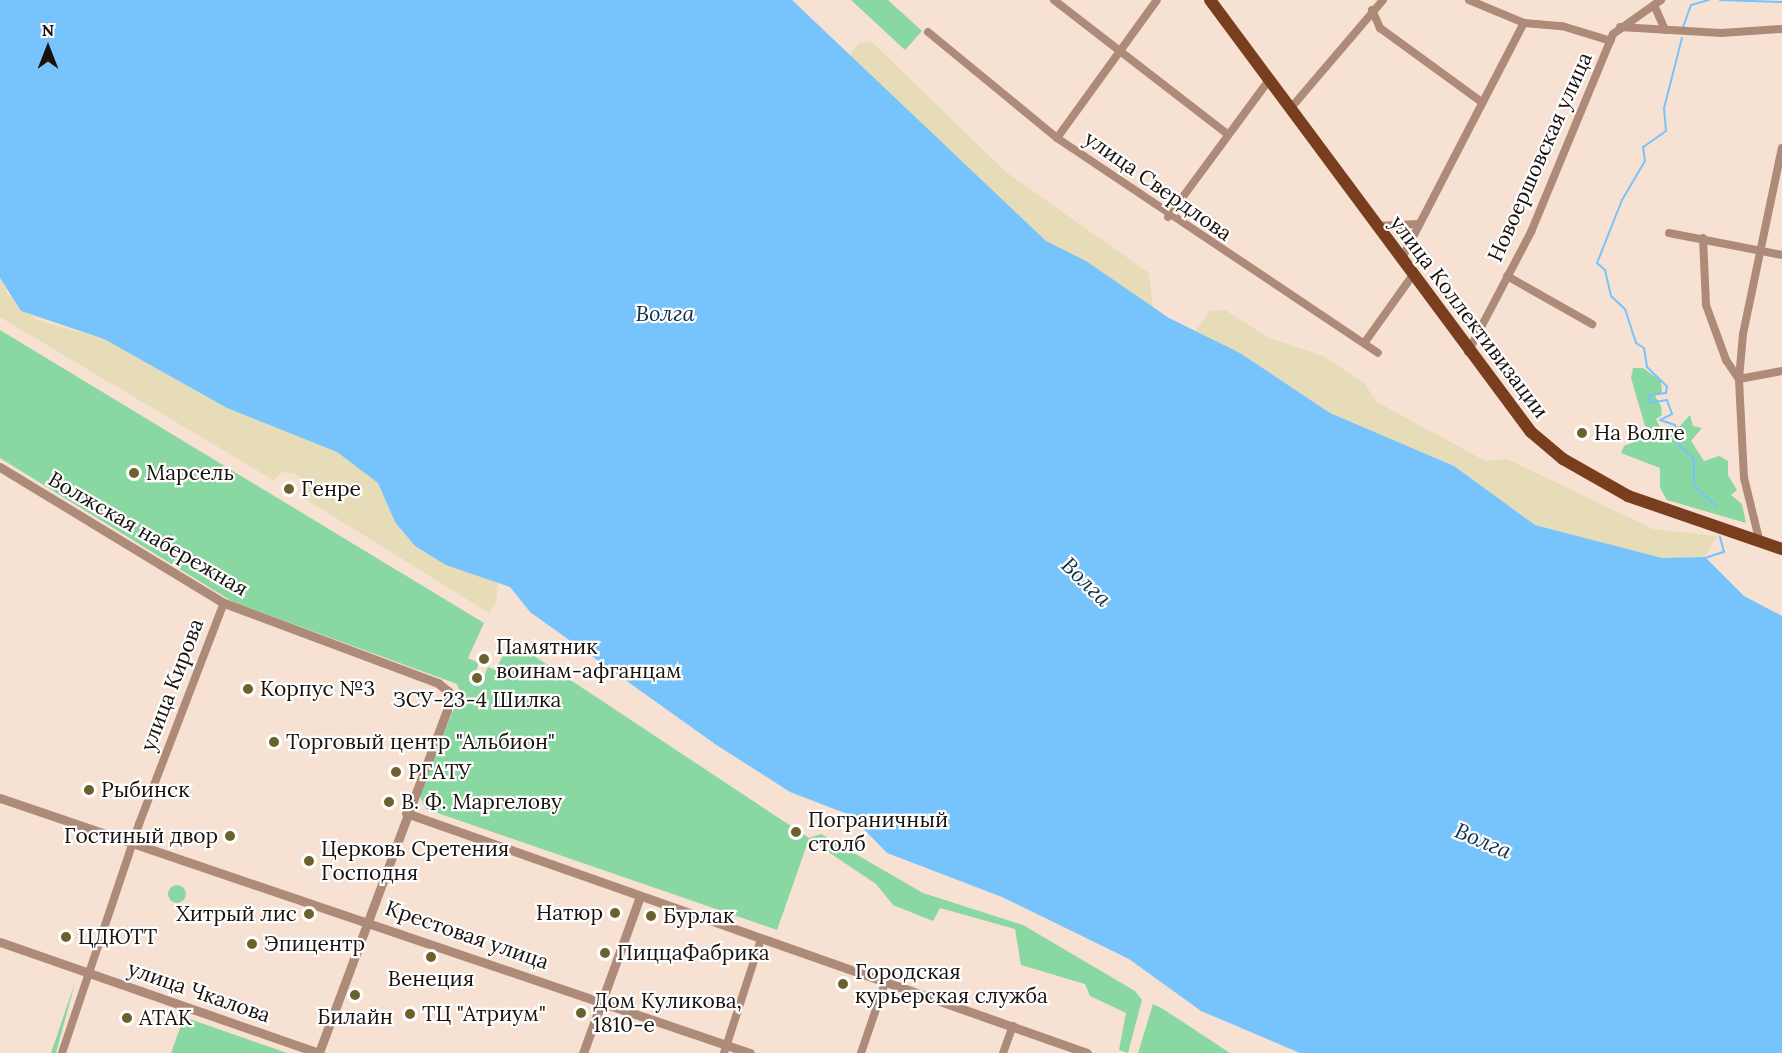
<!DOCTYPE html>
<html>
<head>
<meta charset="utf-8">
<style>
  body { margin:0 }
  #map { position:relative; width:1782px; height:1053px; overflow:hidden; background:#f7e1d3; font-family:Lora,serif }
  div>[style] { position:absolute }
  .green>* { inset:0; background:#89d7a1 }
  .round { border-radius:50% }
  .sand>* { inset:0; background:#e6dcb7 }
  .water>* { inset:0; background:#77c4fc }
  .stream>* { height:2px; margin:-1px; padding:0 1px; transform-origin:1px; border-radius:1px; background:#77c4fc }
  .minor>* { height:8px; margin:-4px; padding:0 4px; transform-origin:4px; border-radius:4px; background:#ae8a79 }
  .tertiary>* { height:9px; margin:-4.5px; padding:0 4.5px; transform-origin:4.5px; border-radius:4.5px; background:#ae8a79 }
  .primary>* { height:12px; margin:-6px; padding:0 6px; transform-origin:6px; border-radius:6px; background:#793e1d }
  .dots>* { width:16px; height:16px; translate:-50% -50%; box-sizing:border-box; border:3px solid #fff; border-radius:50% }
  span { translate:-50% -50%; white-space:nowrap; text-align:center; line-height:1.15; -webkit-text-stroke:4.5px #fff; paint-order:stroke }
  .street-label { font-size:21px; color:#18110c }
  .poi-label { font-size:21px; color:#18110c }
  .left { translate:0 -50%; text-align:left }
  .right { translate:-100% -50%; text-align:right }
  .water-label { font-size:22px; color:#103148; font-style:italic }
  .north { position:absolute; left:18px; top:18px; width:60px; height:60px; -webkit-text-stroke:4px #fff; paint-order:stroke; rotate:0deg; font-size:16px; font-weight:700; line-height:24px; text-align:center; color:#18110c }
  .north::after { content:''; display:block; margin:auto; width:21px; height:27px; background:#18110c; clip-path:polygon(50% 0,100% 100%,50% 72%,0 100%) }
</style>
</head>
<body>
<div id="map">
  <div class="green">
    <div style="clip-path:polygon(851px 0,888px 0,922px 31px,905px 50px)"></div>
    <div style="clip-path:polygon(0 330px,484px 623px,468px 658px,479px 663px,472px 683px,480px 686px,488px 667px,496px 670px,510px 640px,809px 838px,821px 834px,923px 893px,1023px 925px,1135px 991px,1142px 1000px,1128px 1053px,1119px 1050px,1126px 1013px,1090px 996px,1085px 984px,1021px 965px,1015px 929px,940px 908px,933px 921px,893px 905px,876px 884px,809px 839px,777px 930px,426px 809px,419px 795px,460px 693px,457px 684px,233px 602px,0 458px)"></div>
    <div style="clip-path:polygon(1633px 368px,1643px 368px,1661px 381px,1662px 392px,1655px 396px,1661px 406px,1662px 415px,1656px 419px,1660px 427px,1680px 426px,1690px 415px,1693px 426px,1702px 428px,1691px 441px,1704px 461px,1719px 456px,1728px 461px,1728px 475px,1737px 490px,1731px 495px,1742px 504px,1746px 523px,1667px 500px,1660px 488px,1660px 468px,1621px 453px,1624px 446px,1648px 436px,1631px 378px)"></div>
    <div class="round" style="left:168px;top:885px;width:18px;height:18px"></div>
    <div style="clip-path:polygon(75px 983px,56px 1053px,51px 1053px,69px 1000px)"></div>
    <div style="clip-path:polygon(1153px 1004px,1163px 1009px,1230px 1053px,1138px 1053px)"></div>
    <div style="clip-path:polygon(184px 1017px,287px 1053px,171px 1053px)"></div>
  </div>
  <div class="sand">
    <div style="clip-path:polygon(872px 42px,1007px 173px,1149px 273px,1153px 307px,1046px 241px,939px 142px,849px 55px,860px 43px)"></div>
    <div style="clip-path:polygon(0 278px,8px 294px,37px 320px,104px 339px,227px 408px,337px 452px,378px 483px,395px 522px,415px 546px,498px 583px,496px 603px,489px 613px,304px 498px,305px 483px,294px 473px,283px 472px,273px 480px,0 317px)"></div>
    <div style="clip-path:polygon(1225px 310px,1269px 338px,1323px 356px,1364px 383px,1377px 402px,1485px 461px,1507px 459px,1653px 529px,1717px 536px,1705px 557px,1662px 558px,1535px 525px,1454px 466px,1330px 413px,1240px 353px,1194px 333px,1210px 311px)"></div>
  </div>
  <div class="water">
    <div style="clip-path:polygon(0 0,792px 0,1046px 241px,1086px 261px,1169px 318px,1240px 353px,1330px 413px,1454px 466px,1535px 525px,1662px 558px,1705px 557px,1744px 596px,1782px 616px,1782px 1053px,1300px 1053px,1201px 1011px,1129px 959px,1002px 897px,887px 853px,850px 815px,790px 792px,715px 744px,530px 612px,510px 587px,446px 565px,415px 546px,395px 522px,378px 483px,337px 452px,227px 408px,104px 339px,21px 311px,0 278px)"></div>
  </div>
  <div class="stream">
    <div style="left:1720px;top:0;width:62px;rotate:1.8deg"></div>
    <div style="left:1683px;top:27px;width:23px;rotate:-70deg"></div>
    <div style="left:1691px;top:5px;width:19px;rotate:-16deg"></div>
    <div style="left:1682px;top:38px;width:72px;rotate:104.4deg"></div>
    <div style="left:1664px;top:108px;width:23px;rotate:85deg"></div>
    <div style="left:1666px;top:131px;width:28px;rotate:145deg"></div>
    <div style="left:1643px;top:147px;width:14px;rotate:82deg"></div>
    <div style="left:1645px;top:161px;width:45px;rotate:120.5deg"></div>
    <div style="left:1622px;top:200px;width:68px;rotate:111.6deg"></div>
    <div style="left:1597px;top:263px;width:11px;rotate:41deg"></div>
    <div style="left:1605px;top:270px;width:27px;rotate:77deg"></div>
    <div style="left:1611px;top:296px;width:19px;rotate:43deg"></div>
    <div style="left:1625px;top:309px;width:36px;rotate:72deg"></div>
    <div style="left:1636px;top:343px;width:9px;rotate:32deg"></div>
    <div style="left:1644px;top:348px;width:19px;rotate:81deg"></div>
    <div style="left:1647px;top:367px;width:28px;rotate:44deg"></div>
    <div style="left:1667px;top:386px;width:7px;rotate:98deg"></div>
    <div style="left:1666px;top:393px;width:16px;rotate:173deg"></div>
    <div style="left:1650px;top:395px;width:8px;rotate:104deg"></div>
    <div style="left:1648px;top:403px;width:19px;rotate:-9deg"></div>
    <div style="left:1667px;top:400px;width:15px;rotate:70deg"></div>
    <div style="left:1672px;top:414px;width:13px;rotate:153deg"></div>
    <div style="left:1660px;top:420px;width:16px;rotate:18deg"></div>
    <div style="left:1675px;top:425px;width:22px;rotate:77deg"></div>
    <div style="left:1680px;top:446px;width:19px;rotate:43deg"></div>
    <div style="left:1694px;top:459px;width:26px;rotate:90deg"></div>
    <div style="left:1694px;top:485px;width:32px;rotate:44deg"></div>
    <div style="left:1705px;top:558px;width:20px;rotate:-18deg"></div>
    <div style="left:1724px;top:552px;width:16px;rotate:-105deg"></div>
  </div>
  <div class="minor">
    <div style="left:1054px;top:0;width:216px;rotate:37.7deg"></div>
    <div style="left:1469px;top:0;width:60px;rotate:22.7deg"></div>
    <div style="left:1524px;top:23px;width:38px;rotate:5deg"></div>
    <div style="left:1562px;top:26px;width:51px;rotate:17deg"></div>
    <div style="left:1654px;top:5px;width:27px;rotate:66deg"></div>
    <div style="left:1372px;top:10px;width:20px;rotate:66deg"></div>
    <div style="left:1380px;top:28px;width:127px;rotate:36.1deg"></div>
    <div style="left:1620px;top:27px;width:101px;rotate:3.4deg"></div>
    <div style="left:1721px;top:33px;width:61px;rotate:-3.8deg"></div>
    <div style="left:928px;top:32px;width:167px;rotate:39.4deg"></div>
    <div style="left:1057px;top:138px;width:386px;rotate:33.8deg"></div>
    <div style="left:1290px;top:109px;width:143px;rotate:-49.5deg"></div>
    <div style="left:1057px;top:138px;width:170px;rotate:-54.1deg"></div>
    <div style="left:1168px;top:217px;width:170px;rotate:-53.6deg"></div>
    <div style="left:1376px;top:226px;width:42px;rotate:-2.7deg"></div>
    <div style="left:1669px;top:233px;width:115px;rotate:11deg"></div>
    <div style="left:1703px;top:238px;width:67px;rotate:87.4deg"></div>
    <div style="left:1706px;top:305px;width:59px;rotate:70deg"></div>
    <div style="left:1726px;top:360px;width:23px;rotate:56deg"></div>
    <div style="left:1739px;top:379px;width:44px;rotate:-10.5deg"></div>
    <div style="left:1401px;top:260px;width:267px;rotate:-62.6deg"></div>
    <div style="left:1507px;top:276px;width:98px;rotate:29.5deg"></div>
    <div style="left:1365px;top:342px;width:81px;rotate:-54.5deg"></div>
    <div style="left:1468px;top:352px;width:136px;rotate:-62.3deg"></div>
    <div style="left:1531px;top:232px;width:214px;rotate:-67.5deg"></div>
    <div style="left:1613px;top:34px;width:59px;rotate:-35.3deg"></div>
    <div style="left:1759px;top:539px;width:63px;rotate:-103.8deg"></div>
    <div style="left:1744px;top:478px;width:99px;rotate:-92.9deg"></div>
    <div style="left:1739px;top:379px;width:45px;rotate:-84.9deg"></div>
    <div style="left:1743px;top:334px;width:190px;rotate:-78.2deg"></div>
    <div style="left:62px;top:1053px;width:242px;rotate:-71.4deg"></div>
    <div style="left:139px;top:824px;width:237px;rotate:-69deg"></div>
    <div style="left:724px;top:1053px;width:120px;rotate:-72deg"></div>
    <div style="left:861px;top:1053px;width:74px;rotate:-71.1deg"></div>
    <div style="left:1003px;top:1053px;width:29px;rotate:-70deg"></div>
  </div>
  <div class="tertiary">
    <div style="left:0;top:467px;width:262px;rotate:31.3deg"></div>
    <div style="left:224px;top:603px;width:228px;rotate:20.5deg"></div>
    <div style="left:438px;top:683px;width:13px;rotate:39deg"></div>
    <div style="left:448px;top:691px;width:19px;rotate:93deg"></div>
    <div style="left:447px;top:710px;width:366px;rotate:110.5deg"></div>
    <div style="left:0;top:798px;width:792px;rotate:18.78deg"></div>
    <div style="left:406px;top:813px;width:722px;rotate:19.41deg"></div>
    <div style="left:0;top:942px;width:337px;rotate:19.2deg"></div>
    <div style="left:583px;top:1053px;width:167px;rotate:-70deg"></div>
  </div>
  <div class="primary">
    <div style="left:1210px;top:0;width:538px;rotate:53.39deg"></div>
    <div style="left:1531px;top:432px;width:42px;rotate:40.2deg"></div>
    <div style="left:1563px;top:459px;width:75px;rotate:29.6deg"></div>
    <div style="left:1628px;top:496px;width:163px;rotate:19deg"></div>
  </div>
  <div class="dots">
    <div style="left:1582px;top:433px;background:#6a612d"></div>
    <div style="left:134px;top:473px;background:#6a612d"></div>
    <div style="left:289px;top:489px;background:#6a612d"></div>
    <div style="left:484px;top:659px;background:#6a612d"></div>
    <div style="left:477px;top:678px;background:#6a612d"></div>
    <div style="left:248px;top:689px;background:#6a612d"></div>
    <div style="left:274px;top:742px;background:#6a612d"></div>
    <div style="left:396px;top:772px;background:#6a612d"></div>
    <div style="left:89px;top:790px;background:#6a612d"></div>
    <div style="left:389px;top:802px;background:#6a612d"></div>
    <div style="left:796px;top:832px;background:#6a612d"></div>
    <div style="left:230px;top:836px;background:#6a612d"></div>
    <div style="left:309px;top:861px;background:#6a612d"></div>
    <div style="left:615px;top:913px;background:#6a612d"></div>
    <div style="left:309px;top:914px;background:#6a612d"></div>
    <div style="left:651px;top:916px;background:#6a612d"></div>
    <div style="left:66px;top:937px;background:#6a612d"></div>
    <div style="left:252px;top:944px;background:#6a612d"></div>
    <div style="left:605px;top:953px;background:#6a612d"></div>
    <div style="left:431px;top:957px;background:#6a612d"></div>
    <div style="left:843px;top:984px;background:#6a612d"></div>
    <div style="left:355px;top:995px;background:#6a612d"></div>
    <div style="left:581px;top:1013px;background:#6a612d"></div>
    <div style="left:410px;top:1014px;background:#6a612d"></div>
    <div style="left:127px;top:1018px;background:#6a612d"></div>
  </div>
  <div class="street-label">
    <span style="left:1540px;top:157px;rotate:-66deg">Новоершовская улица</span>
    <span style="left:1158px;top:186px;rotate:35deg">улица Свердлова</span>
    <span style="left:1469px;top:317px;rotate:53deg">улица Коллективизации</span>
    <span style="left:148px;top:534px;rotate:30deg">Волжская набережная</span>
    <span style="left:172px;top:685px;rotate:-69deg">улица Кирова</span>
    <span style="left:467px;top:935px;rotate:19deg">Крестовая улица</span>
    <span style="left:199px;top:992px;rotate:19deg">улица Чкалова</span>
  </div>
  <div class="poi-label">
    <span class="left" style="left:1594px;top:433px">На Волге</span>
    <span class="left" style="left:146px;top:473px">Марсель</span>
    <span class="left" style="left:301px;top:489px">Генре</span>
    <span class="left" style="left:496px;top:659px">Памятник<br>воинам-афганцам</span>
    <span class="left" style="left:260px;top:689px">Корпус №3</span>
    <span style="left:477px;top:700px">ЗСУ-23-4 Шилка</span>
    <span class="left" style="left:286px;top:742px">Торговый центр "Альбион"</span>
    <span class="left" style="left:408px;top:772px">РГАТУ</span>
    <span class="left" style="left:101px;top:790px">Рыбинск</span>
    <span class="left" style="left:401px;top:802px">В. Ф. Маргелову</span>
    <span class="left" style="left:808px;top:832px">Пограничный<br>столб</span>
    <span class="right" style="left:218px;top:836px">Гостиный двор</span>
    <span class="left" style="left:321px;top:861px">Церковь Сретения<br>Господня</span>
    <span class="right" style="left:603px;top:913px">Натюр</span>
    <span class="right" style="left:297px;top:914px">Хитрый лис</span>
    <span class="left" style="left:663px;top:916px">Бурлак</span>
    <span class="left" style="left:78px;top:937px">ЦДЮТТ</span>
    <span class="left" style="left:264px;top:944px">Эпицентр</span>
    <span class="left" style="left:617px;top:953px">ПиццаФабрика</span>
    <span class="left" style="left:855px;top:984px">Городская<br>курьерская служба</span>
    <span style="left:431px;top:979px">Венеция</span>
    <span class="left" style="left:593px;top:1013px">Дом Куликова,<br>1810-е</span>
    <span class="left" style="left:422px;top:1014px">ТЦ "Атриум"</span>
    <span style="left:355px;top:1017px">Билайн</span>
    <span class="left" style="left:139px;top:1018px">АТАК</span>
  </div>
  <div class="water-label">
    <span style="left:665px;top:314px">Волга</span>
    <span style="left:1086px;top:582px;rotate:44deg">Волга</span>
    <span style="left:1483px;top:841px;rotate:23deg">Волга</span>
  </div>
  <div class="north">N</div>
</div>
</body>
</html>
